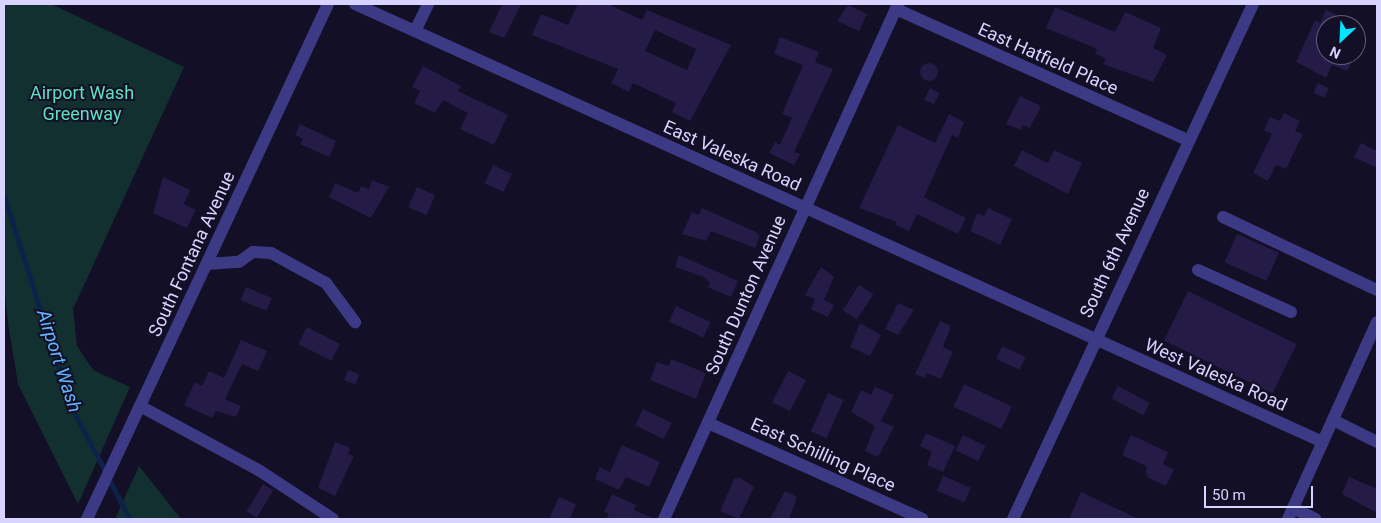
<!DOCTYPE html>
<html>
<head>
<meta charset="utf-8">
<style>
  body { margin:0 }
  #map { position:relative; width:1381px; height:523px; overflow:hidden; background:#130f26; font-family:Roboto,sans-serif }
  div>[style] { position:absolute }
  .green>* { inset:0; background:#12302f }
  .stream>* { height:4.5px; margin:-2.25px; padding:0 2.25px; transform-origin:2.25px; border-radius:2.25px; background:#0c2248 }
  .building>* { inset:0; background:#241b47; transform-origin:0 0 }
  .round { border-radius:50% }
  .minor>* { height:12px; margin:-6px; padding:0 6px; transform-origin:6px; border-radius:6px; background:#3d3a85 }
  span { translate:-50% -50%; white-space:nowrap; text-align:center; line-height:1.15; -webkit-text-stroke:4px #130f26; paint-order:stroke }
  .street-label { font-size:18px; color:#d9d4ff }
  .park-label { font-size:18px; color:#5fe0c0 }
  .water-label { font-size:19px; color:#62b6ff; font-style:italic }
  .frame { position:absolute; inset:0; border:5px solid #d9d4ff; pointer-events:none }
  .north { position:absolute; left:1316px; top:15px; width:50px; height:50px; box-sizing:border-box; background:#130f26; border:1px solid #625e7d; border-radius:50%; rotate:205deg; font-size:14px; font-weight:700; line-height:20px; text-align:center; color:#d9d4ff }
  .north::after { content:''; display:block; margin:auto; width:18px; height:22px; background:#00e5ff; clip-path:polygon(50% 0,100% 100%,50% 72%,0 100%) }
  .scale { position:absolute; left:1204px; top:486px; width:109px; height:22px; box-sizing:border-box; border:2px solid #d9d4ff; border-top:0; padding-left:6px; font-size:15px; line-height:18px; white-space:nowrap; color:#d9d4ff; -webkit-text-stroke:4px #130f26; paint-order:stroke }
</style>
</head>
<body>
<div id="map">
  <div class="green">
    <div style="clip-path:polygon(4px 4px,51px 4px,184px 67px,73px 309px,77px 346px,93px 370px,130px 387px,78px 504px,18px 384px,8px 323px,4px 286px)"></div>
    <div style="clip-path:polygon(139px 466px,181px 519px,115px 519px)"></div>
  </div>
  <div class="stream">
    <div style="left:4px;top:195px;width:224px;rotate:72.3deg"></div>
    <div style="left:72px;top:408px;width:72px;rotate:62deg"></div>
    <div style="left:109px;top:479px;width:45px;rotate:62.3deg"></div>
  </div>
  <div class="building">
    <div style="clip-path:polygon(502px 4px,521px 4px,504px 38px,489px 32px)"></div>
    <div style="clip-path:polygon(evenodd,578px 4px,610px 5px,642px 20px,647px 10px,731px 45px,690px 121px,672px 112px,676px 103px,633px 83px,629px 92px,611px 83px,618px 69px,532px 35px,541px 14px,568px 25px,578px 4px,655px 30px,696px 49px,687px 70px,645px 51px,655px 30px)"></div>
    <div style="clip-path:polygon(848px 5px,867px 14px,859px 31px,837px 21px)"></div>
    <div style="clip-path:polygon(1055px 7px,1115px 32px,1125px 12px,1161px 28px,1153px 48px,1167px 55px,1153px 82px,1103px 64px,1106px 59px,1095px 53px,1097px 49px,1046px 28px)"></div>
    <div style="clip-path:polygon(1326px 10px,1358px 25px,1326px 25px,1326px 55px,1353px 59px,1347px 71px,1332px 65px,1326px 78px,1296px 62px,1315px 20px,1320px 23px)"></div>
    <div style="clip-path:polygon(780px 37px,819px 52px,815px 62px,833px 69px,794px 152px,800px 154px,794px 165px,769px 153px,775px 142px,780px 145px,792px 118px,782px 114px,803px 65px,774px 54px)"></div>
    <div class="round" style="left:920px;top:63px;width:18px;height:18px"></div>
    <div style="clip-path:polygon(423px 66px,461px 86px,458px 91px,508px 115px,494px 145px,460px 129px,468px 113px,443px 100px,435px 113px,414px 103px,420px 91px,412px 87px)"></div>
    <div style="left:1318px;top:83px;width:12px;height:11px;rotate:24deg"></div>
    <div style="left:930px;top:88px;width:11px;height:13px;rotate:27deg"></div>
    <div style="clip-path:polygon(1020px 96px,1041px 106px,1030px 128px,1023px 125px,1021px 130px,1006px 124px)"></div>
    <div style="clip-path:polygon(1284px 113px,1300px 121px,1295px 131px,1303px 134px,1286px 169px,1276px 165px,1268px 181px,1253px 173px,1272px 134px,1264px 130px,1270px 117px,1280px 121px)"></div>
    <div style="clip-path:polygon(949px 114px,964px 122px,958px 138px,952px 135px,924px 197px,966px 218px,958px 234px,917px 214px,909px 231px,895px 225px,897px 222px,859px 208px,898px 125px,935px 143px)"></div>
    <div style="clip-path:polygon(300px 124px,336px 141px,329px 157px,300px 144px,303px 139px,295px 135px)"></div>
    <div style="clip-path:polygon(1361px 143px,1377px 151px,1377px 168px,1354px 157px)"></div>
    <div style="clip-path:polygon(1022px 150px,1048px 163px,1054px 150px,1082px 163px,1068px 194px,1014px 166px)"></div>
    <div style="left:493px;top:165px;width:21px;height:20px;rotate:25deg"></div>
    <div style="clip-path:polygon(163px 177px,190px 190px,184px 204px,196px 210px,187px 228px,153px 213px)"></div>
    <div style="clip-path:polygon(372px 180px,389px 187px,371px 218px,329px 197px,335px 183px,358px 193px,361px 186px,369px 189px)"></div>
    <div style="left:417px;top:187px;width:20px;height:22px;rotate:24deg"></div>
    <div style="clip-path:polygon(702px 208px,756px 232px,760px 236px,755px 248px,711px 231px,706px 241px,682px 234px,692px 212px,699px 215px)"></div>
    <div style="clip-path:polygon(988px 208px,1012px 219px,1000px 245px,970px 231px,977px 213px,984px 216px)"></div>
    <div style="left:1237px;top:234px;width:46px;height:31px;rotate:24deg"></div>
    <div style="clip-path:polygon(679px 255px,738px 281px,731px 297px,708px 287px,710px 283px,704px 277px,675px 267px)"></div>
    <div style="clip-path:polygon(821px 267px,834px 277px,824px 300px,834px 305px,828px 317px,811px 309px,815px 299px,805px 295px)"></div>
    <div style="left:859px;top:285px;width:17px;height:30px;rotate:33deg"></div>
    <div style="left:246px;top:287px;width:28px;height:14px;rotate:23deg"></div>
    <div style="left:1188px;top:291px;width:121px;height:55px;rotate:26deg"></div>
    <div style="clip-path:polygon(898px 303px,914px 310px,898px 335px,885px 329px)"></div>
    <div style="left:676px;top:306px;width:38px;height:17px;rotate:25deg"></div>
    <div style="clip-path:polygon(940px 321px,951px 326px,943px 347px,953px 352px,941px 379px,927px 373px,925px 378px,915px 374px)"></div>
    <div style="clip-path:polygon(860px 323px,881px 335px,870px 356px,850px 347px)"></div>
    <div style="left:307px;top:327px;width:37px;height:19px;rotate:27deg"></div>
    <div style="clip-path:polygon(241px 340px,267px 351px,258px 371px,242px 364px,225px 399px,241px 406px,236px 417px,216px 411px,212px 418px,184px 405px,195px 382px,202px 386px,209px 371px,224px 378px)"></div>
    <div style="left:1002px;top:346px;width:26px;height:14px;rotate:25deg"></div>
    <div style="clip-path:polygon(671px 359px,706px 373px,696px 399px,650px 380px,657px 362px,669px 366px)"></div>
    <div style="left:348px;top:370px;width:12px;height:11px;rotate:20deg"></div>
    <div style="left:788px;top:371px;width:20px;height:35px;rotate:27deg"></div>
    <div style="left:964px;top:384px;width:53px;height:25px;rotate:25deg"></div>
    <div style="left:1118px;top:386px;width:36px;height:14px;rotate:28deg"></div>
    <div style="clip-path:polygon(875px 387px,894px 395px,881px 421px,894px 427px,878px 457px,865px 451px,875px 426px,851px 412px,861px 390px,871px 395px)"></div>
    <div style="left:828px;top:393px;width:17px;height:42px;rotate:24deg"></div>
    <div style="left:643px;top:409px;width:32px;height:18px;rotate:26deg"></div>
    <div style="clip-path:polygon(926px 433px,955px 446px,943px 472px,927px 465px,932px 452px,920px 446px)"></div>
    <div style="left:963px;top:435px;width:25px;height:17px;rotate:26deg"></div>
    <div style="clip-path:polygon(1131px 435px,1168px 452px,1163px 464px,1174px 470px,1166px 486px,1147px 477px,1146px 466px,1122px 455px)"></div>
    <div style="clip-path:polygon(335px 442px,350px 448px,348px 454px,354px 456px,335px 496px,318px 488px)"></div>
    <div style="clip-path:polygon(622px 445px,660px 462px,649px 487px,626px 477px,619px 490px,595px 479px,600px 467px,610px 472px)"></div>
    <div style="left:943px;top:476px;width:30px;height:16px;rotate:23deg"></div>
    <div style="clip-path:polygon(1349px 477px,1377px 489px,1377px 513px,1342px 494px)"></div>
    <div style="clip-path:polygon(740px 478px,754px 487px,739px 519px,720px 511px,734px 479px)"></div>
    <div style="left:263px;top:484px;width:12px;height:32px;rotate:31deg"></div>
    <div style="clip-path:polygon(785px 491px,797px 497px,789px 519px,770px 519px)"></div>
    <div style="clip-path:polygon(1081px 492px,1139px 519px,1069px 519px)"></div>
    <div style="clip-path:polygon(612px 494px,636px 505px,634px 510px,655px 519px,606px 519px,609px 514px,604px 512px)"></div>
    <div style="clip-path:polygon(559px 497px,576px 504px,570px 519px,549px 519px)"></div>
  </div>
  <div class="minor">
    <div style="left:355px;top:4px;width:1062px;rotate:24.35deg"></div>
    <div style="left:896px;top:9px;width:319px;rotate:24.2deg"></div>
    <div style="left:415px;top:31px;width:30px;rotate:-64deg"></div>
    <div style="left:1223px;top:217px;width:170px;rotate:25.4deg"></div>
    <div style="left:207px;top:264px;width:32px;rotate:-4deg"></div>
    <div style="left:239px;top:262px;width:17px;rotate:-36deg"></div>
    <div style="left:253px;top:252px;width:18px;rotate:3deg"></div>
    <div style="left:271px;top:253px;width:63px;rotate:28.6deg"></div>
    <div style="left:326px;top:283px;width:49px;rotate:53.4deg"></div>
    <div style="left:1198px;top:270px;width:102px;rotate:24.3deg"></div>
    <div style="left:140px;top:406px;width:136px;rotate:28.4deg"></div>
    <div style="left:260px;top:471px;width:87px;rotate:33.3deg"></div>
    <div style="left:1333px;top:420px;width:49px;rotate:26.6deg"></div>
    <div style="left:708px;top:423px;width:235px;rotate:24.1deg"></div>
    <div style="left:1293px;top:508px;width:25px;rotate:26deg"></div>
    <div style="left:87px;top:519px;width:569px;rotate:-64.92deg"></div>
    <div style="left:664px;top:519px;width:566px;rotate:-65.56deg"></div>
    <div style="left:1013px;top:519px;width:568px;rotate:-65.01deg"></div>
    <div style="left:1288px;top:519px;width:216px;rotate:-65.7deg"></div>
  </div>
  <div class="street-label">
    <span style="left:1048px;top:59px;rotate:24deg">East Hatfield Place</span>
    <span style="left:732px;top:156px;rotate:24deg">East Valeska Road</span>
    <span style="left:1115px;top:253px;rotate:-65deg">South 6th Avenue</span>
    <span style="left:192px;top:254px;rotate:-65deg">South Fontana Avenue</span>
    <span style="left:746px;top:295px;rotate:-66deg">South Dunton Avenue</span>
    <span style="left:1216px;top:375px;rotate:24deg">West Valeska Road</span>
    <span style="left:823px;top:455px;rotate:24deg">East Schilling Place</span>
  </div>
  <div class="park-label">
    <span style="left:82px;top:104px">Airport Wash<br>Greenway</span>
  </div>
  <div class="water-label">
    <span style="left:59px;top:361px;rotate:72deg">Airport Wash</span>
  </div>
  <div class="frame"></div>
  <div class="north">N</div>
  <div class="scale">50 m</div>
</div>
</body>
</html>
